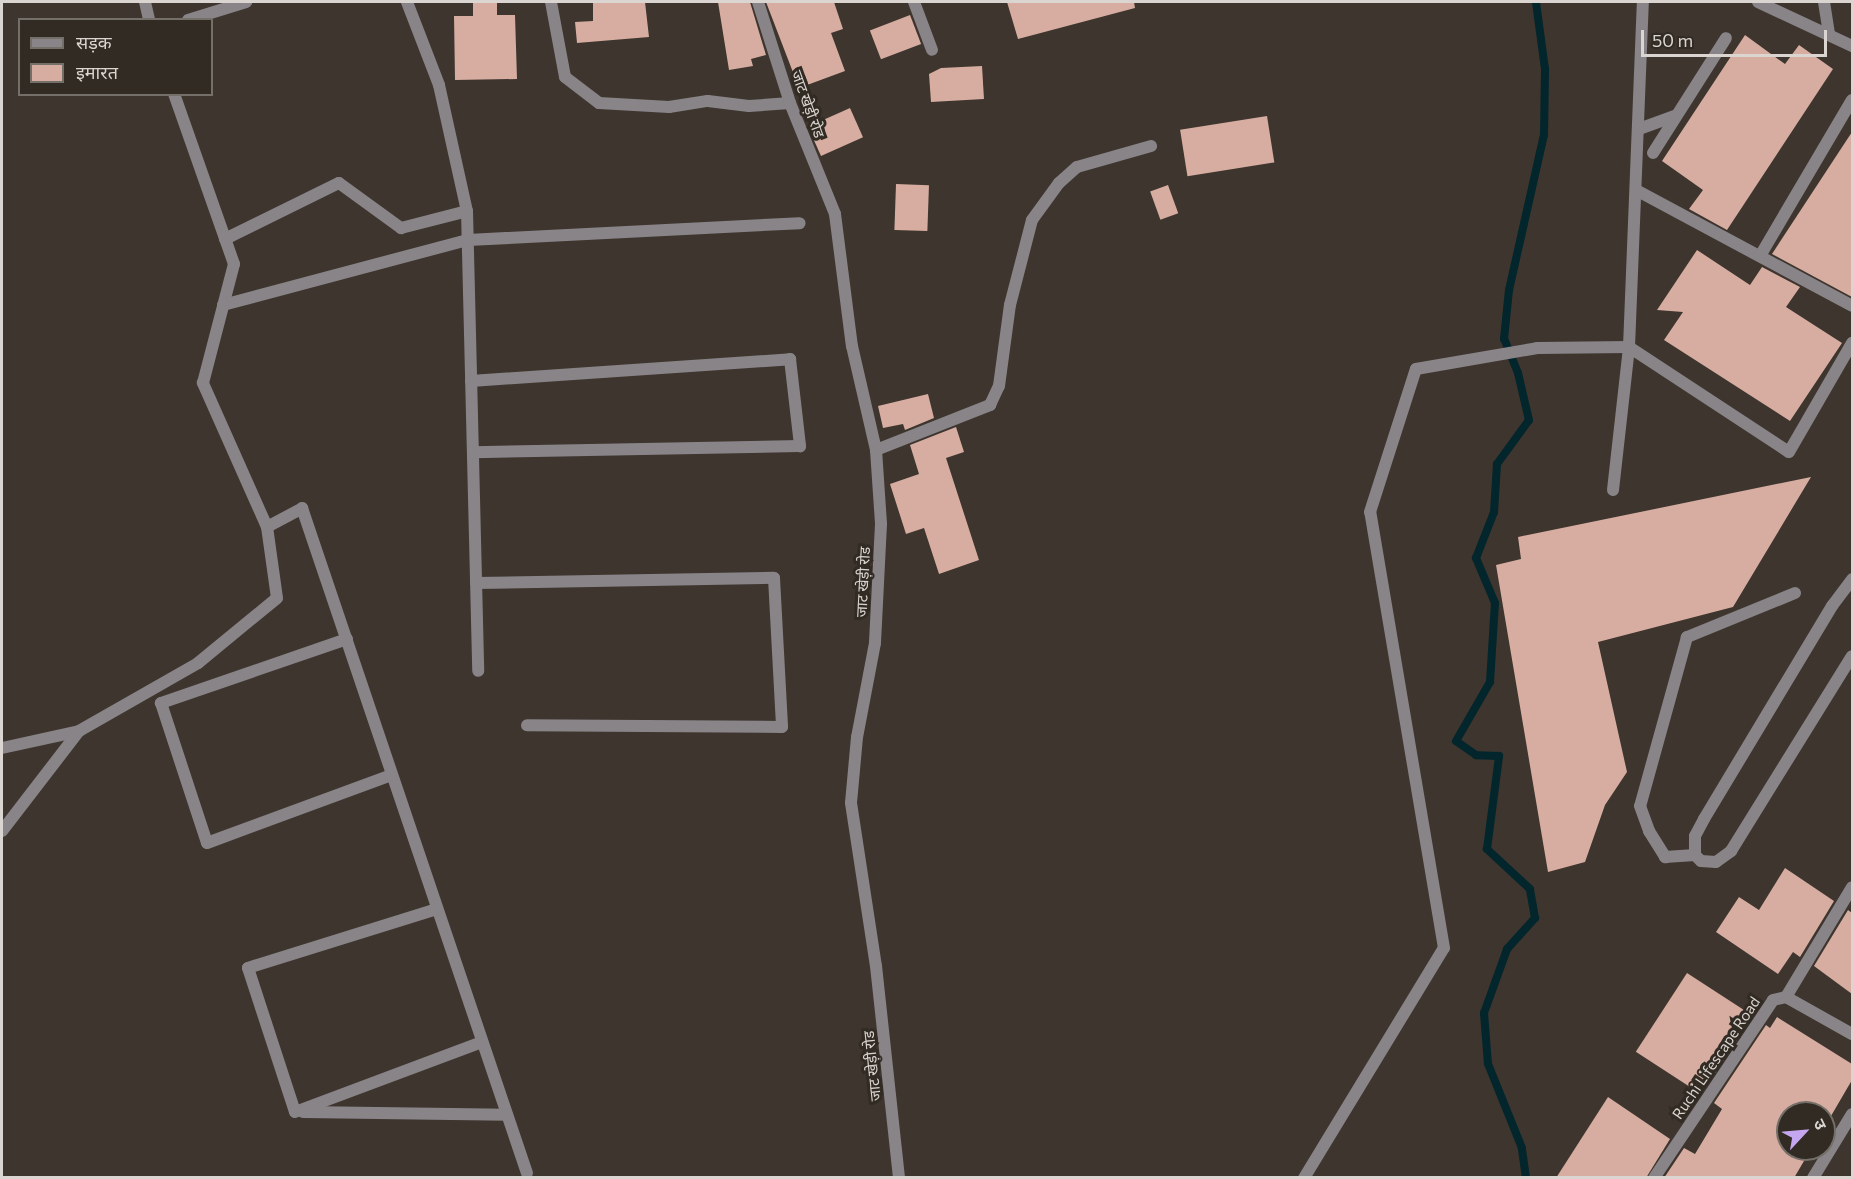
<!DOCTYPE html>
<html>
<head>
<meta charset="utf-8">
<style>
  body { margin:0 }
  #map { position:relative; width:1854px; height:1179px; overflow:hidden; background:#3d352e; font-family:Commissioner,"Noto Sans Devanagari",sans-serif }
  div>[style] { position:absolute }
  .stream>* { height:8px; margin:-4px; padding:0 4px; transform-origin:4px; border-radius:4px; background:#02262c }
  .building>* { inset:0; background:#d6ada0; transform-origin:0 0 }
  .minor>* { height:12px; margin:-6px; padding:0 6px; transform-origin:6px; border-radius:6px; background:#888488 }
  span { translate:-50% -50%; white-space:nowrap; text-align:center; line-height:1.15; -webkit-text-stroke:6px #322b24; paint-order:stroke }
  .street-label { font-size:15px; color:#dad5d1 }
  .frame { position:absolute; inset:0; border:3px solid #dad5d1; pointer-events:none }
  .legend { position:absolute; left:18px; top:18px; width:195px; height:78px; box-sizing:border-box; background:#322b24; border:2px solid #756f69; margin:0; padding:8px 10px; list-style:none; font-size:18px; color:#dad5d1 }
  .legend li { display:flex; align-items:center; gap:12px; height:30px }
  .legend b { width:30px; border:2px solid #756f69 }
  .north { position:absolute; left:1776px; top:1101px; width:60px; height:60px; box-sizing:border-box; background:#322b24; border:2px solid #756f69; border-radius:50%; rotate:64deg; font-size:16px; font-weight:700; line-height:24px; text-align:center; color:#dad5d1 }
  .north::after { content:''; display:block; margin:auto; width:21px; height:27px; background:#c5a7f1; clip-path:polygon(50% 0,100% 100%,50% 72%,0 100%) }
  .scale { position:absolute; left:1641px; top:30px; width:186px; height:27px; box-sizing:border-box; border:3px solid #dad5d1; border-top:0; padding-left:8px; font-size:18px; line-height:21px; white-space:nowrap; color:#dad5d1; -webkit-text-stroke:4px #322b24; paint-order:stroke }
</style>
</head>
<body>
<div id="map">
  <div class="stream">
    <div style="left:1526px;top:1178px;width:30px;rotate:-98deg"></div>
    <div style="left:1522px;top:1148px;width:91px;rotate:-112deg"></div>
    <div style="left:1488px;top:1064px;width:51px;rotate:-94.5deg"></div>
    <div style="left:1484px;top:1013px;width:68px;rotate:-70.2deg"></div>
    <div style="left:1507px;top:949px;width:42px;rotate:-47.9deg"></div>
    <div style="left:1535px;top:918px;width:29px;rotate:-100deg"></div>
    <div style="left:1530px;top:889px;width:59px;rotate:-137.1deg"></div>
    <div style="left:1487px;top:849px;width:94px;rotate:-82.6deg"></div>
    <div style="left:1499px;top:756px;width:23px;rotate:-178deg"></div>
    <div style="left:1476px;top:755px;width:24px;rotate:-145deg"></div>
    <div style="left:1456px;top:741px;width:68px;rotate:-60deg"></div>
    <div style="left:1490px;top:682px;width:79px;rotate:-86.4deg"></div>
    <div style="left:1495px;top:603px;width:49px;rotate:-112.9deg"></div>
    <div style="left:1476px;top:558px;width:49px;rotate:-68.6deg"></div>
    <div style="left:1494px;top:512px;width:48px;rotate:-86.4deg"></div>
    <div style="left:1497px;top:464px;width:54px;rotate:-54deg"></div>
    <div style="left:1529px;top:420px;width:48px;rotate:-103.2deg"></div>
    <div style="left:1518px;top:373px;width:37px;rotate:-112deg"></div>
    <div style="left:1504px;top:339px;width:49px;rotate:-84.2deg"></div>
    <div style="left:1509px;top:290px;width:159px;rotate:-77.3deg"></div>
    <div style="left:1544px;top:135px;width:66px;rotate:-89.1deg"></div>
    <div style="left:1545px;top:69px;width:68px;rotate:-97.7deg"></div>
  </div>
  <div class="building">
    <div style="clip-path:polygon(473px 2px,497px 2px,497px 15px,515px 15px,517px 79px,455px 80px,454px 16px,473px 16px)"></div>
    <div style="clip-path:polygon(593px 2px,645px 2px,649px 37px,577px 43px,575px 22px,593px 21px)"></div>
    <div style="clip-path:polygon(718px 2px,750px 2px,766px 55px,751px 59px,753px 66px,729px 70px)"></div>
    <div style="clip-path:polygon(766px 2px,834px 2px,843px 29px,831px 33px,845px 71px,799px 88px)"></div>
    <div style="clip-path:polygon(1007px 2px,1134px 2px,1135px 8px,1018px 39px)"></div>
    <div style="left:910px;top:15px;width:31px;height:43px;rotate:69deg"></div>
    <div style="clip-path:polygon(1745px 35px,1785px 64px,1799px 45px,1833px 69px,1727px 230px,1689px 209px,1703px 190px,1662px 161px)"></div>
    <div style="clip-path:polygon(982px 66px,984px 99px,931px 102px,929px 74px,941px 68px)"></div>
    <div style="left:850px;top:108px;width:32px;height:46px;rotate:66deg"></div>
    <div style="left:1267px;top:116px;width:47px;height:88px;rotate:81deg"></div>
    <div style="clip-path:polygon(1852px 132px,1852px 297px,1772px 254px)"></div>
    <div style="left:896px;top:184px;width:33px;height:46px;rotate:2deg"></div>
    <div style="left:1168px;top:185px;width:30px;height:19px;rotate:70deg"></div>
    <div style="clip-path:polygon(1697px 250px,1750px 285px,1762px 267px,1800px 287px,1786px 307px,1842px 343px,1790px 421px,1664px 340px,1683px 312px,1657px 310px)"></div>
    <div style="clip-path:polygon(928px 394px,934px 418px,905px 430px,903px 424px,883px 428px,878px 406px)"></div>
    <div style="clip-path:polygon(956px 427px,964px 452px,946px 458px,979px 560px,939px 574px,924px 528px,906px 534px,890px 484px,919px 474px,910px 445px)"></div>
    <div style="clip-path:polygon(1811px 477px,1733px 607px,1598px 642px,1627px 772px,1605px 805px,1585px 862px,1548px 872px,1496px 565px,1521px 559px,1518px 537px)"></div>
    <div style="clip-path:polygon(1785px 868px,1834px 901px,1800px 957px,1793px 952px,1778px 974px,1716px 932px,1739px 897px,1759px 910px)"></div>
    <div style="clip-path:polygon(1848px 910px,1852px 913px,1852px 994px,1814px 966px)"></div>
    <div style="left:1687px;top:973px;width:78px;height:94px;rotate:33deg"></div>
    <div style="clip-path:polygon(1777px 1017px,1852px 1064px,1852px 1080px,1824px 1128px,1824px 1113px,1788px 1113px,1788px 1149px,1811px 1149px,1794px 1178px,1664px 1178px,1684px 1148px,1695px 1154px,1722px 1109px,1714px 1103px,1766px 1025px,1770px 1028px)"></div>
    <div style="clip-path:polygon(1608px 1097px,1670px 1139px,1646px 1178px,1556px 1178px)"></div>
  </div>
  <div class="minor">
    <div style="left:145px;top:2px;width:18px;rotate:77deg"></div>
    <div style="left:407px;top:2px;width:89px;rotate:68.9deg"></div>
    <div style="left:439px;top:85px;width:129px;rotate:77.5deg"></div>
    <div style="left:551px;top:2px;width:76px;rotate:79.4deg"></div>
    <div style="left:565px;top:77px;width:43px;rotate:37.4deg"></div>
    <div style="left:599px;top:103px;width:70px;rotate:3.3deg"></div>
    <div style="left:669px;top:107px;width:39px;rotate:-9deg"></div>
    <div style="left:708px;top:101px;width:41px;rotate:7deg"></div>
    <div style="left:749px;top:106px;width:41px;rotate:-4.2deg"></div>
    <div style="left:758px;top:2px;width:106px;rotate:72.4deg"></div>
    <div style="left:790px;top:103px;width:120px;rotate:67.9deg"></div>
    <div style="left:835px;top:214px;width:133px;rotate:82.7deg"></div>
    <div style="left:852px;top:346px;width:107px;rotate:77deg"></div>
    <div style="left:876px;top:450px;width:74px;rotate:86.1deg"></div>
    <div style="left:881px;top:524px;width:119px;rotate:92.9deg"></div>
    <div style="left:875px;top:643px;width:96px;rotate:100.8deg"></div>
    <div style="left:857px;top:737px;width:66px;rotate:95.2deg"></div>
    <div style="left:851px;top:803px;width:165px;rotate:81.3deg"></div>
    <div style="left:876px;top:966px;width:213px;rotate:83.8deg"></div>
    <div style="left:914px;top:2px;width:51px;rotate:69.4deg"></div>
    <div style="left:1758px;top:2px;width:104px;rotate:25.1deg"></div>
    <div style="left:1824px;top:2px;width:33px;rotate:81deg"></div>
    <div style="left:188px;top:20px;width:61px;rotate:-17.2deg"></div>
    <div style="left:1639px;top:129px;width:38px;rotate:-20deg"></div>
    <div style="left:1653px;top:153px;width:136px;rotate:-57.6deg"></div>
    <div style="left:1636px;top:190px;width:245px;rotate:28.2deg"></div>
    <div style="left:225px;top:239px;width:127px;rotate:-26.2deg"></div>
    <div style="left:339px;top:183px;width:77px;rotate:36deg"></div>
    <div style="left:401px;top:228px;width:68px;rotate:-14.4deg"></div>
    <div style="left:467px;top:211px;width:460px;rotate:88.6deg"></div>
    <div style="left:1760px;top:256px;width:181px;rotate:-59.5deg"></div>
    <div style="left:223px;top:305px;width:253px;rotate:-14.9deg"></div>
    <div style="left:468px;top:240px;width:332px;rotate:-2.9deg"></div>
    <div style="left:471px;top:381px;width:320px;rotate:-3.9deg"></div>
    <div style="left:790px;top:359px;width:88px;rotate:83.4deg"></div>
    <div style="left:800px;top:446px;width:327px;rotate:178.9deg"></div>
    <div style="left:876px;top:450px;width:123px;rotate:-21.5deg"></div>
    <div style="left:990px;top:405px;width:21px;rotate:-65deg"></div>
    <div style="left:999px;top:386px;width:82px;rotate:-82.3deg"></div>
    <div style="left:1010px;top:305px;width:88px;rotate:-75.5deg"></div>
    <div style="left:1032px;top:220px;width:46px;rotate:-53.9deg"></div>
    <div style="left:1059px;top:183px;width:24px;rotate:-42deg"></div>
    <div style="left:1077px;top:167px;width:77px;rotate:-15.8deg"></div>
    <div style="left:1613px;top:490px;width:144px;rotate:-83.6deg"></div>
    <div style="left:1629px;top:347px;width:345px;rotate:-87.7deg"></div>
    <div style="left:267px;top:527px;width:40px;rotate:-28deg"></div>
    <div style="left:302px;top:508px;width:702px;rotate:71.31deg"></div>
    <div style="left:476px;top:583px;width:298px;rotate:-1deg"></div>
    <div style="left:774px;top:578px;width:149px;rotate:86.9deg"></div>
    <div style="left:782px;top:727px;width:255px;rotate:-179.6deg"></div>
    <div style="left:1795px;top:593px;width:117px;rotate:157.8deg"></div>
    <div style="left:1687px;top:637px;width:175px;rotate:105.5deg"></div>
    <div style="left:1640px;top:806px;width:27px;rotate:70deg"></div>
    <div style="left:1649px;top:831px;width:31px;rotate:58deg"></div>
    <div style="left:1665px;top:857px;width:30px;rotate:-4deg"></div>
    <div style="left:1695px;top:855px;width:19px;rotate:-90deg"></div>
    <div style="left:1695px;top:836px;width:19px;rotate:-62deg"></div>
    <div style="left:1704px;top:819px;width:249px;rotate:-59deg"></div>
    <div style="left:1832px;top:606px;width:34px;rotate:-53deg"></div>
    <div style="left:347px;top:639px;width:197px;rotate:161deg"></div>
    <div style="left:161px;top:703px;width:147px;rotate:71.8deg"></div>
    <div style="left:207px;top:843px;width:197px;rotate:-20.2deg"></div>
    <div style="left:2px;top:748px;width:79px;rotate:-12.4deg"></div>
    <div style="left:2px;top:831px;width:126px;rotate:-52.4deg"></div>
    <div style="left:79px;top:731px;width:137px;rotate:-29.7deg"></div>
    <div style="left:198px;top:663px;width:102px;rotate:-39.4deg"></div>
    <div style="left:277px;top:598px;width:72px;rotate:-98deg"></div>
    <div style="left:267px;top:527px;width:158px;rotate:-114deg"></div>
    <div style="left:203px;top:383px;width:123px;rotate:-75.4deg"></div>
    <div style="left:234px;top:264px;width:180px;rotate:-109.4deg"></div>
    <div style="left:1695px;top:855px;width:8px;rotate:45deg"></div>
    <div style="left:1701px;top:861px;width:15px;rotate:4deg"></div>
    <div style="left:1716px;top:862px;width:19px;rotate:-36deg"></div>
    <div style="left:1731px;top:851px;width:229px;rotate:-58.2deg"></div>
    <div style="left:437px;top:909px;width:198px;rotate:162.7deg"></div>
    <div style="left:248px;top:968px;width:151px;rotate:71.9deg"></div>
    <div style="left:295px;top:1112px;width:200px;rotate:-20.5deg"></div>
    <div style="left:1786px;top:997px;width:128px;rotate:-59deg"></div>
    <div style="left:303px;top:1112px;width:204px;rotate:0.8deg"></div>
    <div style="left:1304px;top:1178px;width:269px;rotate:-58.7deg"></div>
    <div style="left:1444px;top:948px;width:442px;rotate:-99.6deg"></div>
    <div style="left:1370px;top:512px;width:150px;rotate:-72.2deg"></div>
    <div style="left:1416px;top:369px;width:123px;rotate:-9.8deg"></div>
    <div style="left:1537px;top:348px;width:92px;rotate:-0.6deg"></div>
    <div style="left:1629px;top:347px;width:191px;rotate:33.3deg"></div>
    <div style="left:1789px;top:452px;width:126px;rotate:-60deg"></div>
    <div style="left:1654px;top:1178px;width:214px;rotate:-56.2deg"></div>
    <div style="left:1773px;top:1000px;width:13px;rotate:-13deg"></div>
    <div style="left:1786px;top:997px;width:76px;rotate:29.3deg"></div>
    <div style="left:1813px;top:1178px;width:75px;rotate:-58.6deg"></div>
  </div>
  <div class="street-label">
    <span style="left:808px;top:104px;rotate:70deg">जाट खेड़ी रोड</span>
    <span style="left:863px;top:582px;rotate:-87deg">जाट खेड़ी रोड</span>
    <span style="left:1716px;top:1058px;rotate:-56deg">Ruchi Lifescape Road</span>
    <span style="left:872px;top:1066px;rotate:-96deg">जाट खेड़ी रोड</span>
  </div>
  <div class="frame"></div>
  <ul class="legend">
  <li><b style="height:8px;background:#888488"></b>सड़क</li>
  <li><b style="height:16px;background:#d6ada0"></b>इमारत</li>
  </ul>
  <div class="north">उ</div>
  <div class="scale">50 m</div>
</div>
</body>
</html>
